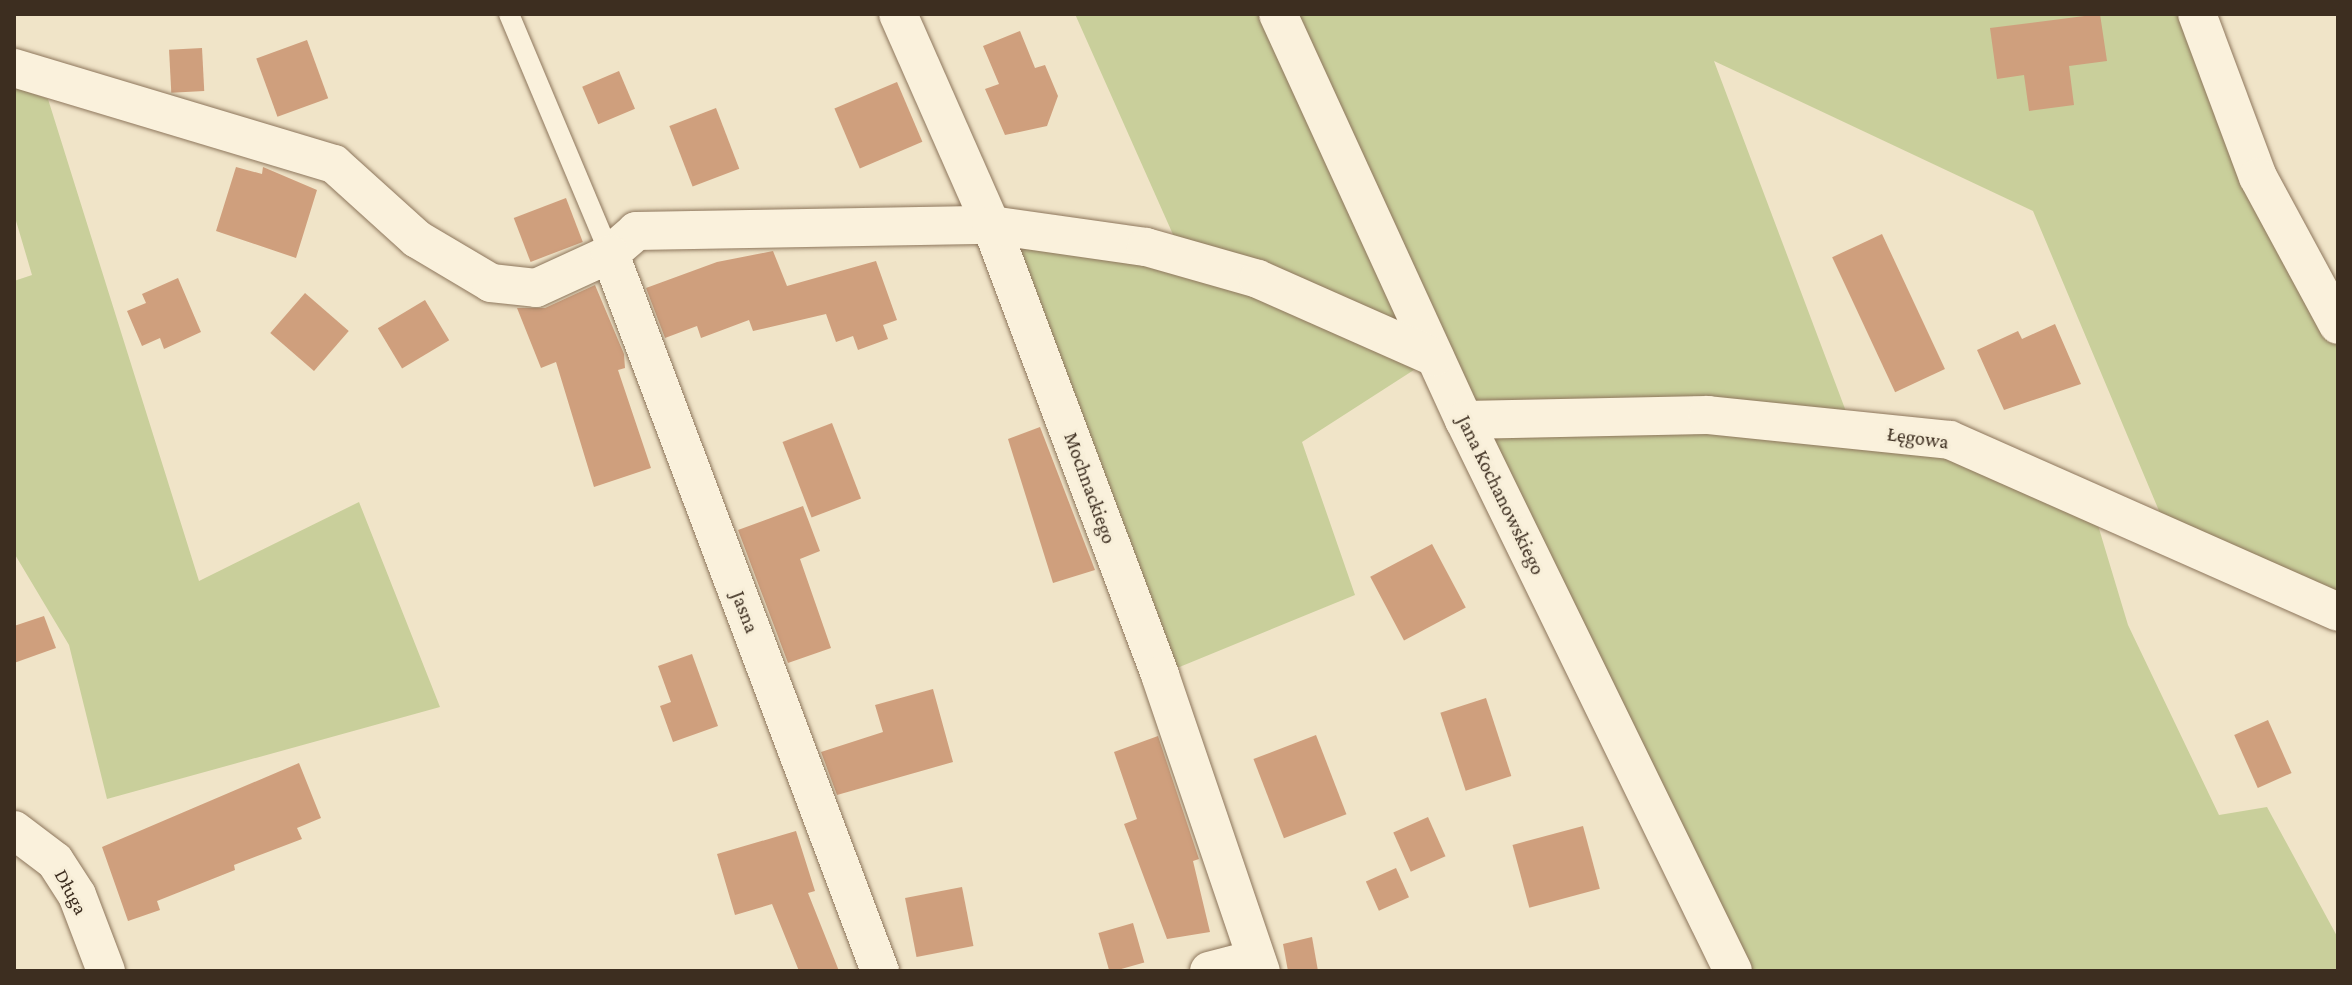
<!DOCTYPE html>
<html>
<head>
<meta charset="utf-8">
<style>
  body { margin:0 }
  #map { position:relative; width:2352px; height:985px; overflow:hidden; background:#f0e4c8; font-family:"Crimson Pro",serif }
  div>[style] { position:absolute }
  .green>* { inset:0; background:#c9cf9b }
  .building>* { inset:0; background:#cf9f7d; transform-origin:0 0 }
  .roads { filter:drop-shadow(0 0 2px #8d765c) drop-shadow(0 0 2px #8d765c) }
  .lane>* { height:20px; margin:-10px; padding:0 10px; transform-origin:10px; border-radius:10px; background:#faf1dc }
  .street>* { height:38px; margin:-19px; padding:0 19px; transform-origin:19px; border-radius:19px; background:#faf1dc }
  span { translate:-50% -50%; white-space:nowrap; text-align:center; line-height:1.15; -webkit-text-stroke:6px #f7eed8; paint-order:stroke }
  .street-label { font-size:20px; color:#3d2e20 }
  .frame { position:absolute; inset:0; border:16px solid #3d2e20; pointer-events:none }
</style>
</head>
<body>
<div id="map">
  <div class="green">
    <div style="clip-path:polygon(1075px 14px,2188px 14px,2338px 325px,2338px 612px,2170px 537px,2033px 211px,1714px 61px,1853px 430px,2091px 502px,2128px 625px,2219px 815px,2267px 807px,2338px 938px,2338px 971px,1733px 971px,1434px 357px,1302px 442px,1355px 595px,1160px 675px,991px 225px,1183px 257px)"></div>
    <div style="clip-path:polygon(14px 87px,48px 99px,199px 581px,359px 502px,440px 707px,107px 799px,69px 645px,14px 553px,14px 281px,32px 275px,14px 214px)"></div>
  </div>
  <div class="building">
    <div style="clip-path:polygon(2100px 14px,2107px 61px,2069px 66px,2074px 105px,2029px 111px,2024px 75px,1997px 79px,1990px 28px)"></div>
    <div style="clip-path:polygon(1020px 31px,1035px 68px,1045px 65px,1058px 96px,1047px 126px,1005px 135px,985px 89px,999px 84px,983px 46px)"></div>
    <div style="left:307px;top:40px;width:62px;height:54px;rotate:70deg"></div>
    <div style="left:202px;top:48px;width:43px;height:33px;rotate:87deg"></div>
    <div style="left:619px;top:71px;width:41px;height:40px;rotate:67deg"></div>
    <div style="left:897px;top:82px;width:65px;height:68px;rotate:67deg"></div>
    <div style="left:716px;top:108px;width:65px;height:50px;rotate:69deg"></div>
    <div style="clip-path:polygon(236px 167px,262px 174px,263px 167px,317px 190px,296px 258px,216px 231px)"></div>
    <div style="left:566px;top:198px;width:47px;height:56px;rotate:69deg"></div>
    <div style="left:1882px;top:234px;width:149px;height:55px;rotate:65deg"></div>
    <div style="clip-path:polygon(773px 251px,787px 286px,876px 261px,897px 320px,883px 325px,888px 339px,858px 350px,853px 336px,836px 342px,826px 314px,753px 331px,749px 320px,701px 338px,697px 326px,665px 338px,646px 288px,717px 262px)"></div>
    <div style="clip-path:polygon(178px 278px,201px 332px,164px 349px,160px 338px,142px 346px,127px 311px,146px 303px,142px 294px)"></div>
    <div style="clip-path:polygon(595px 285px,624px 354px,625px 368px,618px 370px,651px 468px,594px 487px,556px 362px,541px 368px,517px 308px,545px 308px)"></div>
    <div style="left:305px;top:293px;width:58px;height:53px;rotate:41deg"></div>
    <div style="left:425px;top:300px;width:47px;height:55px;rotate:59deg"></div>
    <div style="clip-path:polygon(2055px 324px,2081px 384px,2004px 410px,1977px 350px,2018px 331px,2022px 339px)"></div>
    <div style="left:832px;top:423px;width:81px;height:53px;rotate:69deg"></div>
    <div style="clip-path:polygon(1040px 427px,1095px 570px,1053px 583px,1008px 439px)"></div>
    <div style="clip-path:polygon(803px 506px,820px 551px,800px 559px,831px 648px,788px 663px,738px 530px)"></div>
    <div style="left:1432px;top:544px;width:72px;height:70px;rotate:62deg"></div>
    <div style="clip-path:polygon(44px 616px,56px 648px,14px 663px,14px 626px)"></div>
    <div style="clip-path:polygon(692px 654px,718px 726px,673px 742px,660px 706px,671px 702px,658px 666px)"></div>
    <div style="clip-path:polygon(933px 689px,953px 762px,837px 795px,821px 752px,883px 732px,875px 705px)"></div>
    <div style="left:1486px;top:698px;width:82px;height:48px;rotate:72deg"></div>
    <div style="left:2268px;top:720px;width:58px;height:37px;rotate:66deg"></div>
    <div style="left:1316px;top:735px;width:85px;height:67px;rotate:69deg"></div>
    <div style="clip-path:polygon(1158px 736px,1199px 859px,1193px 861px,1210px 932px,1167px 939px,1124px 824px,1137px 819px,1114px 752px)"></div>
    <div style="clip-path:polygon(299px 763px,321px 818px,297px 828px,302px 839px,234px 865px,235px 870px,157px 901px,160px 910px,128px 921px,102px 847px)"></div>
    <div style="left:1428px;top:817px;width:43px;height:38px;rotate:66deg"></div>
    <div style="left:1583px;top:826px;width:65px;height:73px;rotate:75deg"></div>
    <div style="clip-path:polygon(796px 831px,815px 891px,808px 893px,839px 971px,799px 971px,772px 904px,735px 915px,717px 854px)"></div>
    <div style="left:1396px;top:868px;width:32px;height:33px;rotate:66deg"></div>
    <div style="left:962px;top:887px;width:60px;height:58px;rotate:79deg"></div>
    <div style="left:1133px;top:923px;width:41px;height:36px;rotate:74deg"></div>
    <div style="clip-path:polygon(1312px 937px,1318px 971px,1288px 971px,1283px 944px)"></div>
  </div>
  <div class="roads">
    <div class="lane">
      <div style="left:509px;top:14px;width:260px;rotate:67.2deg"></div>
    </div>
    <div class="street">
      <div style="left:898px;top:14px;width:231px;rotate:66.2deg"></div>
      <div style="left:991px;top:225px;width:481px;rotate:69.4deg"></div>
      <div style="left:1160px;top:675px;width:313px;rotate:71.2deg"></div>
      <div style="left:1278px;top:14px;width:447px;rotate:65.4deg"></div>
      <div style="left:1464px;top:420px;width:613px;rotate:63.98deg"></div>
      <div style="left:2197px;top:14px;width:174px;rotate:69.5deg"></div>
      <div style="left:2258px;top:177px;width:168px;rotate:61.6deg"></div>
      <div style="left:14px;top:68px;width:334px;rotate:16.7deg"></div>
      <div style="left:334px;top:164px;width:112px;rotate:42.1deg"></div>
      <div style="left:417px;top:239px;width:86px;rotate:30.7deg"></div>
      <div style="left:491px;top:283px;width:45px;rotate:6.3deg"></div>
      <div style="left:536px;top:288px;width:81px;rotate:-24.7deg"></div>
      <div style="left:610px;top:254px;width:35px;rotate:-41deg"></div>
      <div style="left:636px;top:231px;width:355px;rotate:-1deg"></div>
      <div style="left:991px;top:225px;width:157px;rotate:8.1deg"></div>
      <div style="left:1146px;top:247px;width:116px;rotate:15.9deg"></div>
      <div style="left:1258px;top:279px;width:193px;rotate:23.9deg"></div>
      <div style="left:610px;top:254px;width:766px;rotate:69.37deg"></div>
      <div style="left:1464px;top:420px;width:244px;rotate:-1.2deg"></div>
      <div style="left:1708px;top:415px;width:243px;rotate:5.9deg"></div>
      <div style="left:1950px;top:440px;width:424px;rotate:23.9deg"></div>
      <div style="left:14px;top:830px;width:51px;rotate:37.1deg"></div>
      <div style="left:55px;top:861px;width:40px;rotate:57.1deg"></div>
      <div style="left:77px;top:895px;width:81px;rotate:69.1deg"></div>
      <div style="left:1209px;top:971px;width:48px;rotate:-14.6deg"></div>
    </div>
  </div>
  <div class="street-label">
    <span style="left:1918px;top:438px;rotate:8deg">Łęgowa</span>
    <span style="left:1090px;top:488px;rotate:70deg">Mochnackiego</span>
    <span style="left:1501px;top:495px;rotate:64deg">Jana Kochanowskiego</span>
    <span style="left:745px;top:612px;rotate:69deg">Jasna</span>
    <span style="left:71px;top:892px;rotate:62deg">Długa</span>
  </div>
  <div class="frame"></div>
</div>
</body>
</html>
